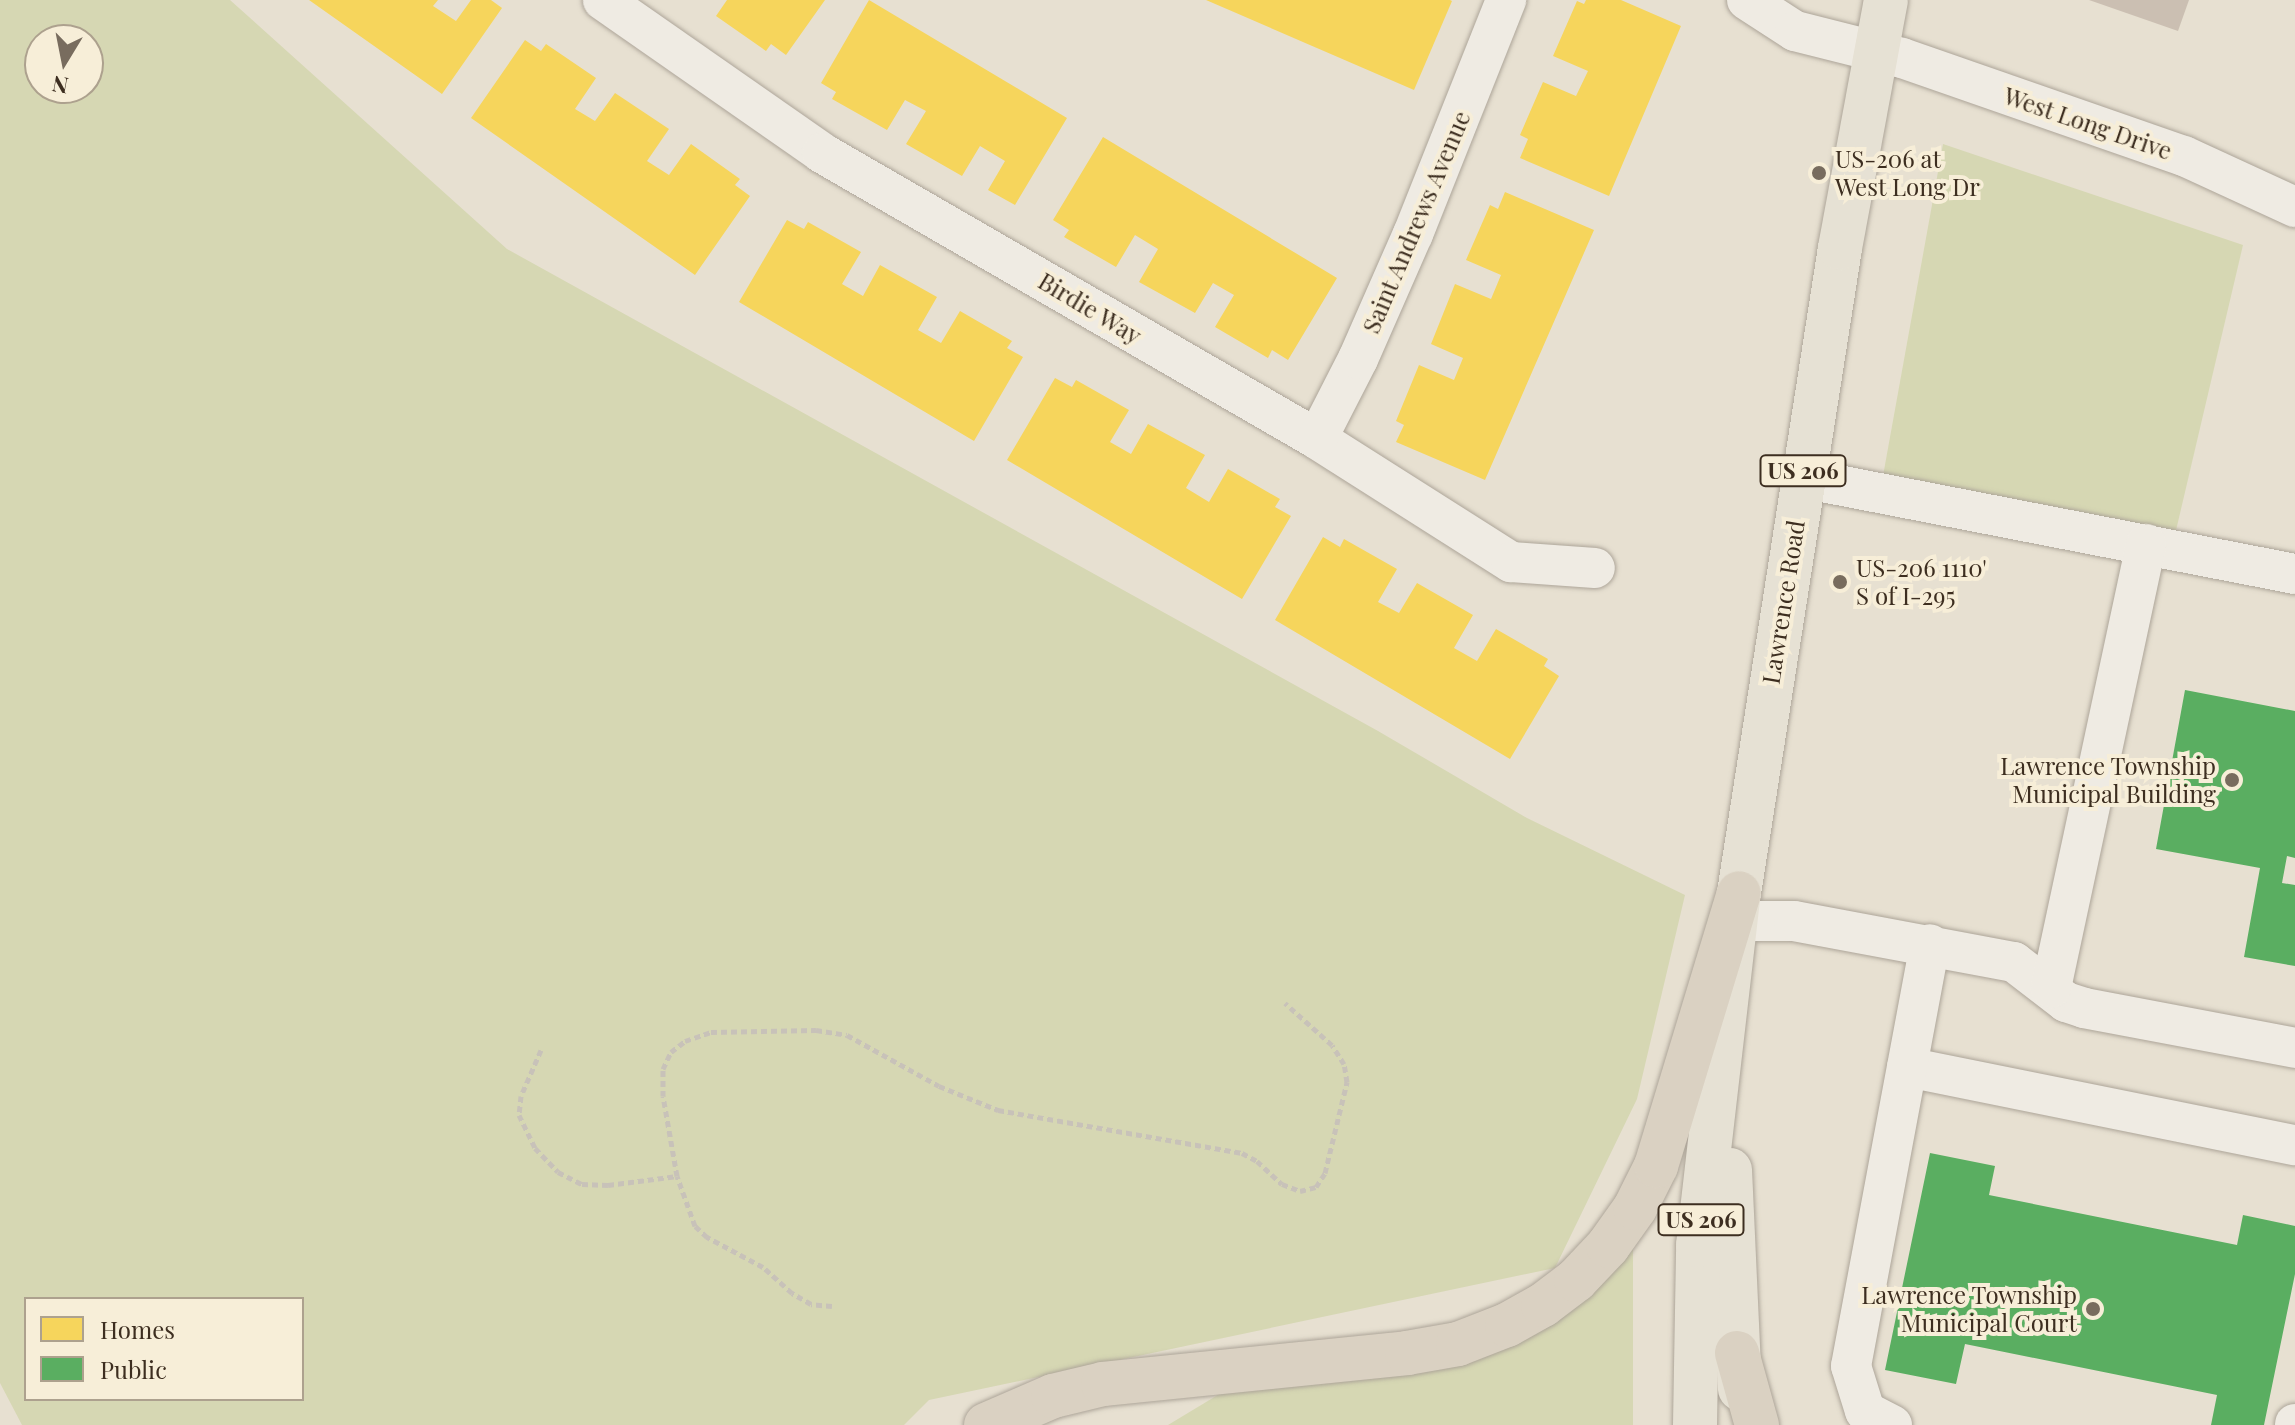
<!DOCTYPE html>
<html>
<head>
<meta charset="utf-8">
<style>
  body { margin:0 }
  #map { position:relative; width:2295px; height:1425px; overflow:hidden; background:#e7e0d1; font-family:"Playfair Display",serif }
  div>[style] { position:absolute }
  .green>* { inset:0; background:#d6d7b3 }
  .homes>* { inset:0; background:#f6d55c }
  .public>* { inset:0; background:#5aae61 }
  .building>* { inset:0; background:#cbbfb2 }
  .path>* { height:5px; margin-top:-2.5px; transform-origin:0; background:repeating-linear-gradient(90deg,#c8c2b9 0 6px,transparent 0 10px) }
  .roads { filter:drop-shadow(0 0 2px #ada599) drop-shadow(0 0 2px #ada599) }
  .minor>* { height:40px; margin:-20px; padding:0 20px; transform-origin:20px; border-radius:20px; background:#efebe3 }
  .major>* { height:44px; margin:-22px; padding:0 22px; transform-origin:22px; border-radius:22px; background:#e6e1d4 }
  .highway>* { height:44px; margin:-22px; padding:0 22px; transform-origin:22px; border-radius:22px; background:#dad1c2 }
  .dots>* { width:22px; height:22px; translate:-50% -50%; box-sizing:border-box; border:4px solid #f7eed8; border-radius:50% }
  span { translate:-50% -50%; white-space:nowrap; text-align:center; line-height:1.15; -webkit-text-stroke:8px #f7eed8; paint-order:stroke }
  .shield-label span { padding:2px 6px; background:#f7eed8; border:2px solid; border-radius:6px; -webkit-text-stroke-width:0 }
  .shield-label { font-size:22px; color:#3d2e20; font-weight:700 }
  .street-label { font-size:24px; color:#3d2e20 }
  .poi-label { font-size:24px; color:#3d2e20 }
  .left { translate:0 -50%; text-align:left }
  .right { translate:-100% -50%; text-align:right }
  .legend { position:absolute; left:24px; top:1297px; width:280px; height:104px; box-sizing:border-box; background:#f7eed8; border:2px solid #ada18e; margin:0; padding:10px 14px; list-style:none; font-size:24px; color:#3d2e20 }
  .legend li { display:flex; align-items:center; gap:16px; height:40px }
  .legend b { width:40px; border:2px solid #ada18e }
  .north { position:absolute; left:24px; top:24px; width:80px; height:80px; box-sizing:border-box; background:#f7eed8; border:2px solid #ada18e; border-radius:50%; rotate:190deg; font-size:22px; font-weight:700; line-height:32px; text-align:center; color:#3d2e20 }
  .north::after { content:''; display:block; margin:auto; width:28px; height:36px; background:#786c5e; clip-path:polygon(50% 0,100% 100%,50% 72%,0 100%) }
</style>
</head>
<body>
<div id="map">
  <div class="green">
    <div style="clip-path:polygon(evenodd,0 0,230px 0,507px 249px,1378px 731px,1527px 818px,1685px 895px,1637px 1099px,1555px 1268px,929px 1400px,904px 1425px,22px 1425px,0 1383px,0 0,40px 40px,88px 40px,88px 88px,40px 88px,40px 40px,0 0,26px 1299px,302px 1299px,302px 1399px,26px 1399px,26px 1299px)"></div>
    <div style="clip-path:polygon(1943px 144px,2243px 245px,2174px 539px,1881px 487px)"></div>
    <div style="clip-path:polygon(1633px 1246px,1633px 1425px,1168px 1425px,1231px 1387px,1502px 1349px)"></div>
  </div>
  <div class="homes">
    <div style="clip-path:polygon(309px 0,438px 0,433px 6px,456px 21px,471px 0,491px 0,502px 8px,442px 94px)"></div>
    <div style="clip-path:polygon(727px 0,825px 0,786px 55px,771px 44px,766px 51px,716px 16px)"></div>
    <div style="clip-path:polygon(869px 0,1067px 118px,1015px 205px,988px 190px,1005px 161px,980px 146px,962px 176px,906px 144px,926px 111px,905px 100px,887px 130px,832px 99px,836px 92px,821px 83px)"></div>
    <div style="clip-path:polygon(1206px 0,1450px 0,1452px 1px,1414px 90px)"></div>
    <div style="clip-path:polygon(1586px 0,1621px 0,1681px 26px,1609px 196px,1520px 158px,1528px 139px,1520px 135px,1543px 82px,1576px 96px,1588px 71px,1553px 56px,1577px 1px,1584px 4px)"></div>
    <div style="clip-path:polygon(525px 40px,541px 51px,546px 44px,596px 78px,575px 109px,595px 121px,615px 93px,669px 129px,647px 161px,669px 175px,691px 144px,740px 179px,735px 185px,750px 196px,695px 275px,471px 118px)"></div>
    <div style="clip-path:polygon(1103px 137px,1337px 278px,1288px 360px,1272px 350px,1268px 358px,1215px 327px,1234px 295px,1213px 283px,1195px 313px,1139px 282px,1158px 249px,1135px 235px,1116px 267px,1064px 237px,1069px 230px,1053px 220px)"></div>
    <div style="clip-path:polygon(1505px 192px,1594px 230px,1485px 480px,1396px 442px,1404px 425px,1396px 421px,1419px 365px,1454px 380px,1463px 358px,1431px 344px,1455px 284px,1491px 299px,1501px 275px,1466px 260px,1490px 205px,1498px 209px)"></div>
    <div style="clip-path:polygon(787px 220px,804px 229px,808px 222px,861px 252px,842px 284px,863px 296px,880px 265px,937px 297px,918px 330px,941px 343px,960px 311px,1012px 341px,1007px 348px,1023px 357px,974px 441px,739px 302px)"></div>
    <div style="clip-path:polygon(1055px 378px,1072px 387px,1076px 380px,1129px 410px,1110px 442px,1131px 454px,1148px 424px,1205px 455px,1186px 488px,1209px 502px,1228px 469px,1280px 499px,1275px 507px,1291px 516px,1242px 599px,1007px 460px)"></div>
    <div style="clip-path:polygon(1323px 537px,1340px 547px,1344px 539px,1397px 569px,1378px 602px,1399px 613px,1417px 583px,1473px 615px,1454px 648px,1477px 661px,1496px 629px,1548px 659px,1544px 666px,1559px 676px,1510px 759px,1275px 620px)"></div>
  </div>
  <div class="public">
    <div style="clip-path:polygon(2185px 690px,2295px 711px,2295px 858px,2287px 856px,2282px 883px,2295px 885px,2295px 966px,2244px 957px,2260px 868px,2156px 849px)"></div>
    <div style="clip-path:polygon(1930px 1153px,1995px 1166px,1989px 1195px,2237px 1245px,2243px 1215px,2295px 1226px,2295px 1274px,2264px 1425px,2211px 1425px,2217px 1395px,1965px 1344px,1956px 1384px,1885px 1370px)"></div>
  </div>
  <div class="building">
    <div style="clip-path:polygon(2089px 0,2189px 0,2178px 31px)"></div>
  </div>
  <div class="path">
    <div style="left:541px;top:1050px;width:50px;rotate:113.5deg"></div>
    <div style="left:521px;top:1096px;width:19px;rotate:96deg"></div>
    <div style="left:519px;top:1115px;width:37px;rotate:64deg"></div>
    <div style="left:535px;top:1148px;width:33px;rotate:46deg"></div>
    <div style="left:558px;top:1172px;width:27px;rotate:27deg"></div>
    <div style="left:582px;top:1184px;width:26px;rotate:2deg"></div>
    <div style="left:608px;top:1185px;width:70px;rotate:-7.4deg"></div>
    <div style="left:832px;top:1306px;width:21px;rotate:-175deg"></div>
    <div style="left:811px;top:1304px;width:22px;rotate:-150deg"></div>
    <div style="left:792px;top:1293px;width:39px;rotate:-138deg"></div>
    <div style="left:763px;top:1267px;width:64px;rotate:-151.8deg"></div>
    <div style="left:707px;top:1237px;width:16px;rotate:-137deg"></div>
    <div style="left:695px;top:1226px;width:53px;rotate:-109.8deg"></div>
    <div style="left:677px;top:1176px;width:81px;rotate:-99.9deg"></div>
    <div style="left:663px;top:1096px;width:27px;rotate:-90deg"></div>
    <div style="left:663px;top:1069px;width:19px;rotate:-65deg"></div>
    <div style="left:671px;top:1052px;width:18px;rotate:-38deg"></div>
    <div style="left:685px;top:1041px;width:28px;rotate:-19deg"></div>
    <div style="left:711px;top:1032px;width:105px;rotate:-1.1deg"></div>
    <div style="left:816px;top:1030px;width:31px;rotate:9deg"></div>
    <div style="left:847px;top:1035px;width:105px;rotate:29deg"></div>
    <div style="left:939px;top:1086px;width:64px;rotate:22.1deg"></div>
    <div style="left:998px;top:1110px;width:248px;rotate:10deg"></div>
    <div style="left:1242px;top:1153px;width:17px;rotate:28deg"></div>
    <div style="left:1257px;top:1161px;width:34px;rotate:43deg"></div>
    <div style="left:1282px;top:1184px;width:19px;rotate:21deg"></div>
    <div style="left:1300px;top:1191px;width:16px;rotate:-14deg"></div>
    <div style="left:1316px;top:1187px;width:17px;rotate:-57deg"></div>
    <div style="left:1325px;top:1173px;width:94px;rotate:-76.4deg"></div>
    <div style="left:1347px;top:1082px;width:18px;rotate:-99deg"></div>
    <div style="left:1344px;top:1064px;width:22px;rotate:-122deg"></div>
    <div style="left:1332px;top:1045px;width:63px;rotate:-138.2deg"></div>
  </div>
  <div class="roads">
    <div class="minor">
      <div style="left:603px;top:0;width:267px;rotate:34.9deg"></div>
      <div style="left:822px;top:153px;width:572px;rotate:30.02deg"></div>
      <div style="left:1317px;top:439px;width:230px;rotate:32.4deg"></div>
      <div style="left:1511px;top:562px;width:84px;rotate:4.1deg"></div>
      <div style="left:1747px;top:0;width:57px;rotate:32.9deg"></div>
      <div style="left:1795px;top:31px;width:110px;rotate:14.2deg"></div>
      <div style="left:1902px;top:58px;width:299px;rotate:19.2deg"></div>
      <div style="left:2184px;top:156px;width:122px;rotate:24.7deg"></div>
      <div style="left:1317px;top:439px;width:90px;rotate:-62.9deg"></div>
      <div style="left:1358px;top:359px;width:137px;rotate:-66.3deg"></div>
      <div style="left:1413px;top:234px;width:252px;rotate:-68.3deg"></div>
      <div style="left:1802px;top:478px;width:502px;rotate:11.02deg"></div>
      <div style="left:1738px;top:921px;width:56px"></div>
      <div style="left:1794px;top:921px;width:224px;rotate:10.6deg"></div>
      <div style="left:2014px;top:962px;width:66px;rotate:37.6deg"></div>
      <div style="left:2066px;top:1002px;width:19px;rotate:18deg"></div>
      <div style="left:2084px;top:1008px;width:215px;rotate:10.7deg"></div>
      <div style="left:2051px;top:988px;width:454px;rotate:-77.9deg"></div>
      <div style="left:1907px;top:1067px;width:396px;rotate:11.4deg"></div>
      <div style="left:1892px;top:1425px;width:30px;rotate:-153deg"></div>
      <div style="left:1865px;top:1411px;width:47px;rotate:-107.3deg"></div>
      <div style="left:1851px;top:1366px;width:429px;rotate:-79.4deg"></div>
      <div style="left:2295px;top:1425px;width:1px;rotate:-90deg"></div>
    </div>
    <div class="major">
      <div style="left:1730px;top:1170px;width:219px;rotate:87.4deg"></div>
      <div style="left:1695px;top:1425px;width:180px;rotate:-89deg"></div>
      <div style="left:1698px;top:1245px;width:354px;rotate:-83.4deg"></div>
      <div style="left:1739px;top:893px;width:653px;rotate:-81.1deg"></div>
      <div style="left:1840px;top:248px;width:252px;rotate:-79.5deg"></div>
    </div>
    <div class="highway">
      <div style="left:1737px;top:1353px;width:75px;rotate:74.5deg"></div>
      <div style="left:986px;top:1425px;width:73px;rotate:-23.4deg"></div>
      <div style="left:1053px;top:1396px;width:51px;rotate:-13.5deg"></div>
      <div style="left:1103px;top:1384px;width:306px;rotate:-5.8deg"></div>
      <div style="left:1407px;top:1353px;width:52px;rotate:-10deg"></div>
      <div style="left:1458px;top:1344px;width:53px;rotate:-21.2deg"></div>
      <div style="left:1507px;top:1325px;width:41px;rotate:-29.1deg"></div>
      <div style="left:1543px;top:1305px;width:41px;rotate:-37.1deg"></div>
      <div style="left:1576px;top:1280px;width:47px;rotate:-46.7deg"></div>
      <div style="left:1608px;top:1246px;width:47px;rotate:-54.6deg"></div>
      <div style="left:1635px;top:1208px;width:47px;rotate:-63.4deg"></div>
      <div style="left:1656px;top:1166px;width:285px;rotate:-73.1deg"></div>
    </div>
  </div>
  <div class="dots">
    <div style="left:1819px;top:173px;background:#786c5e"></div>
    <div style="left:1840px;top:582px;background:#786c5e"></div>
    <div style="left:2232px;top:780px;background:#786c5e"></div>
    <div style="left:2093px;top:1309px;background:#786c5e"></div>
  </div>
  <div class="shield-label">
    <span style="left:1803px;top:471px">US 206</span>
    <span style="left:1701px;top:1220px">US 206</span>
  </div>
  <div class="street-label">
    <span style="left:2088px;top:123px;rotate:19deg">West Long Drive</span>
    <span style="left:1416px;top:222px;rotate:-67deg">Saint Andrews Avenue</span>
    <span style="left:1090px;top:308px;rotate:31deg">Birdie Way</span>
    <span style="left:1783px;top:602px;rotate:-81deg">Lawrence Road</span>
  </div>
  <div class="poi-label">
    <span class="left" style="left:1835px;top:173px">US-206 at<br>West Long Dr</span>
    <span class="left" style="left:1856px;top:582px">US-206 1110'<br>S of I-295</span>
    <span class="right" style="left:2216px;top:780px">Lawrence Township<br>Municipal Building</span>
    <span class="right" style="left:2077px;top:1309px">Lawrence Township<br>Municipal Court</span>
  </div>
  <ul class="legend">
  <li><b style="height:22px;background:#f6d55c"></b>Homes</li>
  <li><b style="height:22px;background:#5aae61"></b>Public</li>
  </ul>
  <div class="north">N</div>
</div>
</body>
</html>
